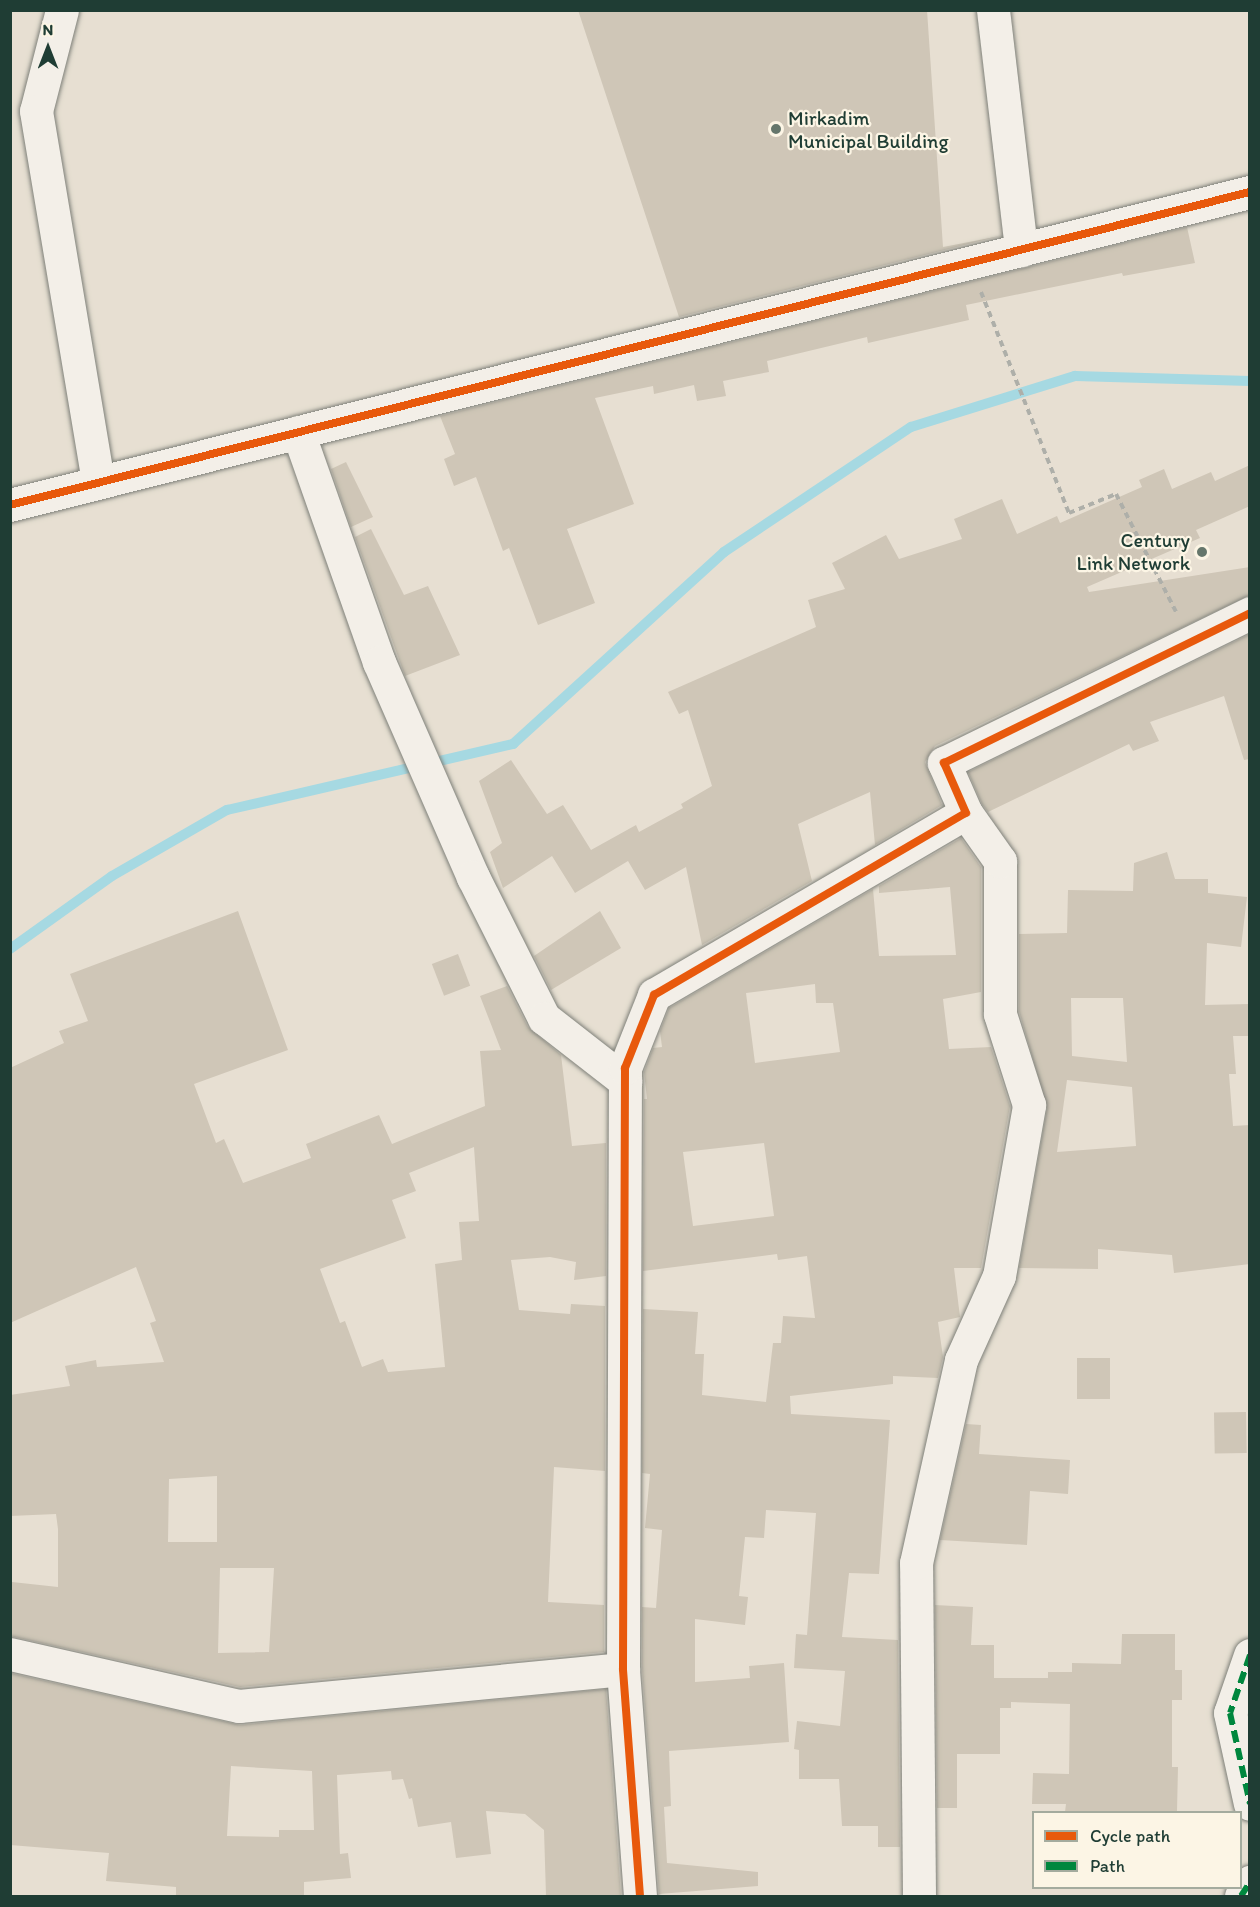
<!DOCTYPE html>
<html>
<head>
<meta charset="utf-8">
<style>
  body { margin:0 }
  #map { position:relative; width:1260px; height:1907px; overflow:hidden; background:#e7dfd2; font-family:Itim,sans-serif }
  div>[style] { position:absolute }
  .stream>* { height:10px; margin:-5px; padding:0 5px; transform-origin:5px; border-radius:5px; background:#a6d9e2 }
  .building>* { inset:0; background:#cfc6b7; transform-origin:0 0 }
  .path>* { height:4px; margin-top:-2px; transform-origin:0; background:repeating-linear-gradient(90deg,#aeafa9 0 6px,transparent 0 10.5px) }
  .roads { filter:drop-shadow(0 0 2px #7e8079) drop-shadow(0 0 2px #7e8079) }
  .minor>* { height:33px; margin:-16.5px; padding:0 16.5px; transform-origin:16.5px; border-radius:16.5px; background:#f3efe8 }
  .quiet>* { height:6px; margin-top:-3px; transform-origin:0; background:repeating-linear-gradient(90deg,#00873e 0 12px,transparent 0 18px) }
  .cycleway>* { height:8px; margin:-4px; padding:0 4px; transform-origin:4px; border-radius:4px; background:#e8590c }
  .dots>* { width:16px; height:16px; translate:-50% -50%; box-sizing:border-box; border:3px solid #fcf5e5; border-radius:50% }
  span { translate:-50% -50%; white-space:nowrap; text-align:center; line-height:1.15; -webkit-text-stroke:4.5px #fcf5e5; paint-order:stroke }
  .poi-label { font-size:20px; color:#1f3d34 }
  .left { translate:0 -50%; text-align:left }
  .right { translate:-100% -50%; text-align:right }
  .frame { position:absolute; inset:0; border:12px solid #1f3d34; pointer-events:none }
  .legend { position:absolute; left:1032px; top:1811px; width:210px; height:78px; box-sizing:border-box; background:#fcf5e5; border:2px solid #a4ab9e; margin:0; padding:8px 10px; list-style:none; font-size:18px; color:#1f3d34 }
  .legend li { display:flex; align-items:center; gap:12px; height:30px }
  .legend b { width:30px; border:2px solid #a4ab9e }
  .north { position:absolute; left:18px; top:18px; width:60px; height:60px; -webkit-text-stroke:4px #fcf5e5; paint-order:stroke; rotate:0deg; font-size:16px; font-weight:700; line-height:24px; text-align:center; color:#1f3d34 }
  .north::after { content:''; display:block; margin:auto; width:21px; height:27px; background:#1f3d34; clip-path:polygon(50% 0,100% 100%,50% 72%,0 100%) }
</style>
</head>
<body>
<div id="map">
  <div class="stream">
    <div style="left:10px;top:949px;width:125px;rotate:-35.6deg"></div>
    <div style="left:112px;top:876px;width:133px;rotate:-29.9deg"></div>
    <div style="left:227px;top:810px;width:294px;rotate:-13deg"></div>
    <div style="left:513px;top:744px;width:285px;rotate:-42.3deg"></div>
    <div style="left:724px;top:552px;width:225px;rotate:-33.8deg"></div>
    <div style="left:911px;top:427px;width:172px;rotate:-17.3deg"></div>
    <div style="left:1075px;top:376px;width:175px;rotate:1.6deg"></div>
  </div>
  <div class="building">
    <div style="clip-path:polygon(578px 10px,927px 10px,943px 247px,1000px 236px,679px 317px)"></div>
    <div style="clip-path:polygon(1187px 227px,1195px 263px,1123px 276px,1122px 273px,966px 305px,969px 320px,868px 343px,867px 337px,767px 361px,769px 372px,723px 381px,726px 396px,697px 401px,694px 385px,654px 394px,653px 386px,595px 398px,634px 504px,567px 529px,595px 603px,538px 625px,509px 548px,503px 551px,476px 477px,454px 486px,444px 459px,455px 454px,440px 416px)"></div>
    <div style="clip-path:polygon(346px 462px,373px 517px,351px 527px,331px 469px)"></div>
    <div style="clip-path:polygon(1250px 465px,1250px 506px,1196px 530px,1200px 538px,1087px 587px,1089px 592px,1250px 567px,1250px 595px,935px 746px,925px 762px,942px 805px,875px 845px,870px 792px,798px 824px,812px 881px,702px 945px,686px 867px,645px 890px,628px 861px,575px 893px,552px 856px,503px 888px,490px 852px,502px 843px,479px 781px,511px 760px,547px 814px,563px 805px,591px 850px,636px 825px,639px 832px,683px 808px,681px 804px,712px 786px,688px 710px,679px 714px,668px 692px,816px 627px,808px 600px,845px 589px,832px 563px,886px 535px,899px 559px,962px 539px,954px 519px,1002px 499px,1017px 534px,1057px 516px,1060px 523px,1142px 487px,1139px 480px,1164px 469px,1172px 489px,1211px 472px,1215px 481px)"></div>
    <div style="clip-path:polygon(371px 529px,404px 595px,428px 586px,460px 655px,405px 676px,355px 537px)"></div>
    <div style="clip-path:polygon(1250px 634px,1250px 759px,1244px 760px,1224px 696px,1150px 722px,1159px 741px,1133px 751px,1129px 744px,988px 812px,982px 804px,968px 772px)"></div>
    <div style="clip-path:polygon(evenodd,961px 838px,981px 867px,981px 992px,943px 999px,949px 1049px,991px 1047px,1010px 1106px,981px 1268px,954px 1268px,960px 1317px,938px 1322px,943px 1357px,938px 1378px,893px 1376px,893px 1384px,790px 1396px,791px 1414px,890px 1420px,879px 1574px,849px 1573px,842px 1637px,898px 1640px,900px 1847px,878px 1847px,878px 1826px,842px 1826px,839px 1779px,799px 1779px,799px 1750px,794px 1749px,797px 1721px,840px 1726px,845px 1671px,794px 1668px,796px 1634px,807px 1635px,816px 1513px,766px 1510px,764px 1538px,745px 1537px,739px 1596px,748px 1597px,745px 1625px,695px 1619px,695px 1682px,750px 1678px,749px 1666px,784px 1663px,789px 1742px,669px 1751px,671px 1806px,664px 1807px,667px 1863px,758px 1872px,758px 1886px,659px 1894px,642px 1668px,642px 1607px,656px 1608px,662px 1530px,645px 1528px,650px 1474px,642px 1473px,643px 1309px,698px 1312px,695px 1354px,704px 1354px,702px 1395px,766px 1402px,773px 1343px,781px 1343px,783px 1316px,815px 1318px,807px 1256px,778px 1260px,777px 1254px,643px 1271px,644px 1099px,647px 1099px,644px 1072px,653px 1048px,662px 1047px,660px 1031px,669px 1008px,873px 889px,879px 956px,956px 955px,950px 887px,879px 893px,879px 886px,961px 838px,815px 984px,816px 1003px,833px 1003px,840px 1052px,755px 1063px,746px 993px,815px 984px,961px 838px,764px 1143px,774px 1216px,693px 1226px,683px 1152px,764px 1143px)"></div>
    <div style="clip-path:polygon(evenodd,1167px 852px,1175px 879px,1208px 879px,1208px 893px,1247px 897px,1241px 947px,1207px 943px,1205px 1005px,1250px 1004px,1250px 1036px,1233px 1036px,1236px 1074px,1229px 1074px,1233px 1126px,1250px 1125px,1250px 1264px,1174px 1273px,1172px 1255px,1098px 1249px,1098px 1269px,1019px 1268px,1047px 1108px,1019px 1011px,1019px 934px,1067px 933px,1068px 890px,1133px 891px,1134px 863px,1167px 852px,1071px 998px,1123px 998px,1127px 1062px,1072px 1056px,1071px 998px,1167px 852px,1067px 1080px,1132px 1087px,1136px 1146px,1057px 1152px,1067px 1080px)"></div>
    <div style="clip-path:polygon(evenodd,238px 911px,288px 1050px,194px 1084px,216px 1143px,224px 1139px,243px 1183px,311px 1158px,306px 1144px,379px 1115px,392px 1144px,485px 1106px,480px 1051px,501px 1050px,480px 996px,507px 986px,528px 1027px,561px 1055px,572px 1146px,606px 1143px,606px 1276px,574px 1280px,576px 1262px,550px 1257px,511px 1260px,519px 1310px,570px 1314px,571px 1304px,605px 1306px,605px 1471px,554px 1467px,548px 1602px,604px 1605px,604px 1652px,240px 1687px,10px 1636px,12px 1582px,58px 1587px,58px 1529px,56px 1514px,10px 1516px,10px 1395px,70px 1386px,65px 1366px,96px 1360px,97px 1367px,164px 1362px,150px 1323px,156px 1321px,136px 1267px,10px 1323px,10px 1068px,64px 1043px,59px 1031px,88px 1021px,70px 974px,238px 911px,474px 1147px,479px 1221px,459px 1222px,462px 1260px,435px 1264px,445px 1367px,388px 1372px,383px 1359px,362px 1367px,345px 1321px,340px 1323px,320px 1269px,406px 1238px,392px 1200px,416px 1191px,409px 1173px,474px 1147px,238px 911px,217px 1476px,217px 1542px,168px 1542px,169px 1479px,217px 1476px,238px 911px,220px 1568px,274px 1568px,269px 1652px,218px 1653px,220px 1568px)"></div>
    <div style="clip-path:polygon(600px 911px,621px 948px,551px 990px,534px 956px)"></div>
    <div style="left:458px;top:954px;width:34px;height:28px;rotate:69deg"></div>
    <div style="left:1110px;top:1358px;width:41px;height:33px;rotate:90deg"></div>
    <div style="left:1246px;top:1412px;width:41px;height:32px;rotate:89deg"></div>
    <div style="clip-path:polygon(966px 1424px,981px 1425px,979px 1454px,1070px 1460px,1068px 1494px,1030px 1491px,1027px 1545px,940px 1540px)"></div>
    <div style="clip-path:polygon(935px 1605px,973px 1607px,971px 1645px,994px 1645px,994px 1678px,1048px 1678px,1048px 1672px,1072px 1672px,1072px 1663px,1121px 1664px,1122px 1634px,1175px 1634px,1175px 1670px,1182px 1670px,1182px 1700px,1172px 1700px,1172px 1767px,1178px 1767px,1177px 1812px,1065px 1812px,1066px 1804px,1032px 1804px,1033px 1773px,1069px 1774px,1070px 1704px,1011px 1702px,1011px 1708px,1000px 1708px,1000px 1754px,957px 1754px,957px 1808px,937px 1808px)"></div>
    <div style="clip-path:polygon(evenodd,10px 1673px,240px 1725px,606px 1689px,621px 1896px,546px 1896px,544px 1830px,525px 1814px,486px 1811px,491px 1854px,456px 1858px,451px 1822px,418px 1827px,412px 1798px,409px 1799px,403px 1779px,392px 1780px,391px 1771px,337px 1775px,340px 1854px,348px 1853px,351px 1878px,304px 1882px,304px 1896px,176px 1895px,176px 1887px,106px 1881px,109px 1853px,10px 1845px,10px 1673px,231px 1766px,312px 1771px,314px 1830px,279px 1830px,279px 1837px,227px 1836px,231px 1766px)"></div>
  </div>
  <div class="path">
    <div style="left:981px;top:292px;width:238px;rotate:68.3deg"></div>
    <div style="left:1069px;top:513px;width:51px;rotate:-22deg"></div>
    <div style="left:1116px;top:494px;width:132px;rotate:63deg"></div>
  </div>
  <div class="roads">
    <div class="minor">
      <div style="left:62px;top:10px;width:104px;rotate:104.4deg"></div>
      <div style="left:36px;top:111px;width:376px;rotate:80.5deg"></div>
      <div style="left:993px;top:10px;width:242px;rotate:83.3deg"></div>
      <div style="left:298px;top:432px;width:244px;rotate:70.6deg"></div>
      <div style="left:379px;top:662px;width:235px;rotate:66.4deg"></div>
      <div style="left:473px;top:877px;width:158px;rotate:63.3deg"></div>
      <div style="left:544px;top:1018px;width:103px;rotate:37.9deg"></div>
      <div style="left:10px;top:505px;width:1279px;rotate:-14.17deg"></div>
      <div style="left:10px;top:1654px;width:235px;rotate:12.8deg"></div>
      <div style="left:239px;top:1706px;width:386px;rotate:-5.5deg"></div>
      <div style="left:1250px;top:1655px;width:61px;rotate:109deg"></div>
      <div style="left:1230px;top:1713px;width:93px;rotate:77.6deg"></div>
      <div style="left:640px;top:1896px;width:228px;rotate:-94.3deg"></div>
      <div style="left:623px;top:1669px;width:601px;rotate:-89.81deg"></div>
      <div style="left:625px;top:1068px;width:79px;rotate:-68.3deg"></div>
      <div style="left:654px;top:995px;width:361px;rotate:-30.3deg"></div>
      <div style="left:966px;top:813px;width:55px;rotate:-113.7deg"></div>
      <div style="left:944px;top:763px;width:341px;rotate:-26.1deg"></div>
      <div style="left:919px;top:1896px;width:333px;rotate:-90.5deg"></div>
      <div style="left:916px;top:1563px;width:208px;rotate:-77.5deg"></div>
      <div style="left:961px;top:1360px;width:92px;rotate:-65.7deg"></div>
      <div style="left:999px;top:1276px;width:174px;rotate:-80deg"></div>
      <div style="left:1029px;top:1105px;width:96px;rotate:-107.7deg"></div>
      <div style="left:1000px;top:1014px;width:153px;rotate:-90deg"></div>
      <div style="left:1000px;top:861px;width:59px;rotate:-125.3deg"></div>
      <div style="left:1241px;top:1896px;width:17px;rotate:-57deg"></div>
    </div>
  </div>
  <div class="quiet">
    <div style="left:1250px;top:1655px;width:61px;rotate:109deg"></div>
    <div style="left:1230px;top:1713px;width:93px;rotate:77.6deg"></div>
    <div style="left:1241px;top:1896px;width:17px;rotate:-57deg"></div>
  </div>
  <div class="cycleway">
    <div style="left:10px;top:505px;width:1279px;rotate:-14.17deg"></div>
    <div style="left:640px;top:1896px;width:228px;rotate:-94.3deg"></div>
    <div style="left:623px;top:1669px;width:601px;rotate:-89.81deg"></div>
    <div style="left:625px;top:1068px;width:79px;rotate:-68.3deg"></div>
    <div style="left:654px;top:995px;width:361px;rotate:-30.3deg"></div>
    <div style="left:966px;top:813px;width:55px;rotate:-113.7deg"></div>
    <div style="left:944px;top:763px;width:341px;rotate:-26.1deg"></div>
  </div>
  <div class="dots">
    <div style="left:776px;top:129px;background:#65766b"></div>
    <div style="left:1202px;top:552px;background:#65766b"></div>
  </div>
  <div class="poi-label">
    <span class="left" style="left:788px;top:130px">Mirkadim<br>Municipal Building</span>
    <span class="right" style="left:1190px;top:552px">Century<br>Link Network</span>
  </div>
  <div class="frame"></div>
  <ul class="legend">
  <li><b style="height:8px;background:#e8590c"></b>Cycle path</li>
  <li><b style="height:8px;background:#00873e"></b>Path</li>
  </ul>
  <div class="north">N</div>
</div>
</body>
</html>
